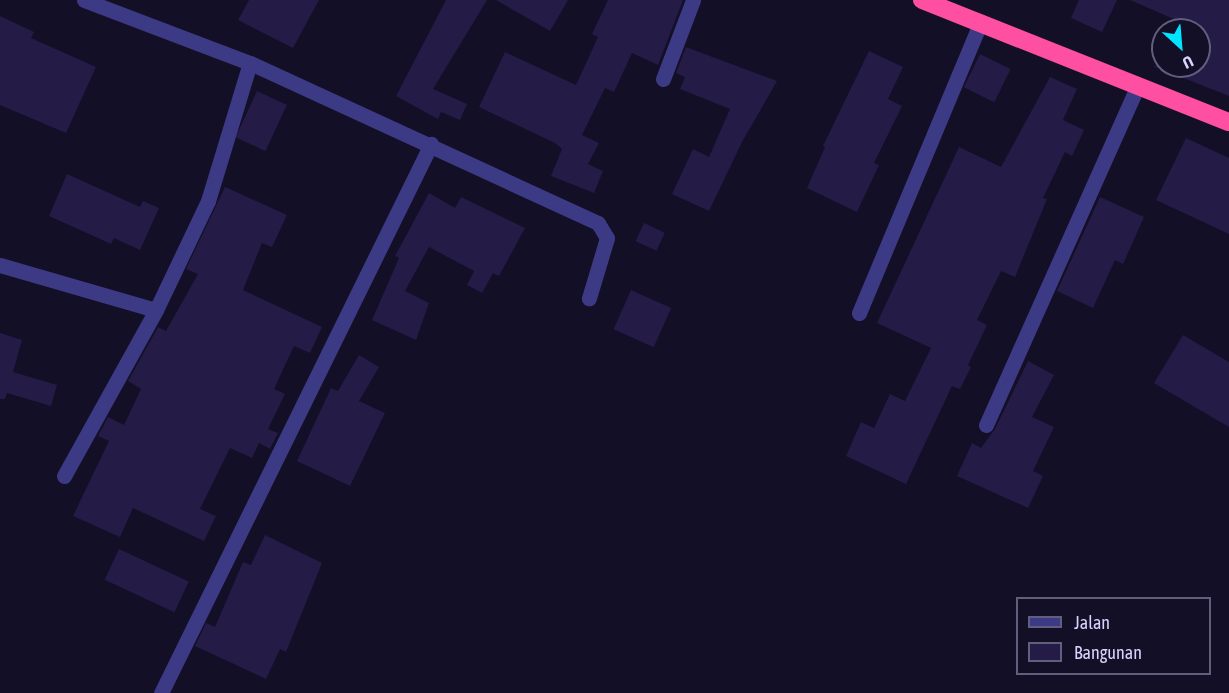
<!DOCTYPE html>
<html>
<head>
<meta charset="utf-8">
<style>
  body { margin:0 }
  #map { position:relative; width:1229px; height:693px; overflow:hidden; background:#130f26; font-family:"Asap Condensed",sans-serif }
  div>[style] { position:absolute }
  .building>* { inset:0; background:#241b47; transform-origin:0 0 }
  .minor>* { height:15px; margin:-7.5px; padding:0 7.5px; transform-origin:7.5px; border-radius:7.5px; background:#3d3a85 }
  .highway>* { height:18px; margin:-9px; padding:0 9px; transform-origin:9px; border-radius:9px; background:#ff4fa3 }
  span { translate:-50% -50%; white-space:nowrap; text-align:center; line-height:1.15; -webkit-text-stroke:6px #130f26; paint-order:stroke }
  .legend { position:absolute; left:1016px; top:597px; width:195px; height:78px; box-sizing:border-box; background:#130f26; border:2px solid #625e7d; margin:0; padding:8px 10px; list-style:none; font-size:18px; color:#d9d4ff }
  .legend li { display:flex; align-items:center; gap:12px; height:30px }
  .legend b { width:30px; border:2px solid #625e7d }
  .north { position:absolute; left:1151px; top:18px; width:60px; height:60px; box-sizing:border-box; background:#130f26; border:2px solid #625e7d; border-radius:50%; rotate:154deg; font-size:16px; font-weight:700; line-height:24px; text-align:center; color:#d9d4ff }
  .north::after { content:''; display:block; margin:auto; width:21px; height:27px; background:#00e5ff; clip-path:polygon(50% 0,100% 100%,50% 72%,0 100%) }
</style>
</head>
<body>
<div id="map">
  <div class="building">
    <div style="clip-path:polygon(249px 0,319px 0,293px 48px,238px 20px)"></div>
    <div style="clip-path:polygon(446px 0,487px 0,433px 89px,467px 104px,460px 120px,441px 112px,438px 119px,396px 96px)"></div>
    <div style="clip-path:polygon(496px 0,568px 0,550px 31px)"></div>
    <div style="clip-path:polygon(608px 0,683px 0,658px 65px,632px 53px,614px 92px,605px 88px,582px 135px,599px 143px,588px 164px,603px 171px,594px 193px,551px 176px,562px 149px,555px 143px,479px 107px,505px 52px,576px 85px,598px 37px,592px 34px)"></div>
    <div style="clip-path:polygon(1079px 0,1117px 0,1102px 32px,1071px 18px)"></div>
    <div style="clip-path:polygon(1130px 0,1229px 0,1229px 96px,1153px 66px,1199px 66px,1199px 30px,1183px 30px,1185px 24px)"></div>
    <div style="clip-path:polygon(0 16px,34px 32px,31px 38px,96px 67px,66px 133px,0 105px)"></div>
    <div style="clip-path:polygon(686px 47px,777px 81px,742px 142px,709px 211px,672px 194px,693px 149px,709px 157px,730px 109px,680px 89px,685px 77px,676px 73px)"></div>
    <div style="clip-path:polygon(869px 51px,903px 67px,888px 99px,902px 106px,874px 163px,879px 165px,857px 212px,807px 188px,825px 147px,823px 146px)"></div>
    <div style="left:980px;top:54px;width:34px;height:37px;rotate:26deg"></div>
    <div style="clip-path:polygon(1050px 77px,1077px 89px,1063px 120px,1084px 130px,1072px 156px,1065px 152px,1043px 198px,1047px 199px,1015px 277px,1001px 271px,977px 320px,987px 325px,968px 365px,971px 367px,960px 389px,952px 386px,906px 484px,846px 456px,861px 422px,874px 428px,890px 394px,905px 401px,931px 348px,877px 323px,959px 147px,1001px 167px)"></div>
    <div style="left:257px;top:91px;width:33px;height:51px;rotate:25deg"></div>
    <div style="clip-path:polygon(1186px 138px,1229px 158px,1229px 234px,1156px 200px)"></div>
    <div style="clip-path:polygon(67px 174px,140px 207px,143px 201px,159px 208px,140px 250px,114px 238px,111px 244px,49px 216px)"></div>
    <div style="clip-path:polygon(225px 187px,287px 215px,272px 247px,262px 243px,243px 290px,322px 327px,310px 353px,294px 346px,274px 389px,285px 394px,268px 429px,278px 433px,270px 449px,259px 443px,252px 458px,230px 448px,200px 509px,216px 516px,204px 541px,133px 508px,120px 537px,73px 516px,109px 441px,98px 436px,108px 417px,124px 425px,141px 389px,128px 381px,158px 327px,166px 331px,198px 274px,186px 269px)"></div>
    <div style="clip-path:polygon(429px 193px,455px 208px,461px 197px,525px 228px,499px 276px,493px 273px,482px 293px,467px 285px,474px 271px,429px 247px,405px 291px,429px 303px,416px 340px,372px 320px,399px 258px,395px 256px)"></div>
    <div style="clip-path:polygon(1100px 197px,1144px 217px,1123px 264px,1115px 260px,1093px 308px,1057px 291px)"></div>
    <div style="left:644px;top:223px;width:23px;height:20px;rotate:25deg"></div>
    <div style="left:631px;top:290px;width:44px;height:43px;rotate:24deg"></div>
    <div style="clip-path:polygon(0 333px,22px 340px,13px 372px,57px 385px,51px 406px,7px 393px,5px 399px,0 399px)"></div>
    <div style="clip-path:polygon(1183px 335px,1229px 362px,1229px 427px,1154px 383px)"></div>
    <div style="clip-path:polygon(359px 355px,379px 367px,359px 401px,385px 413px,350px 486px,297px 461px,331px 388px,338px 391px)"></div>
    <div style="clip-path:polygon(1028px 361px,1054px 375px,1032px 417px,1054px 427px,1033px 471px,1043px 476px,1028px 508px,957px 476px,972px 443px,981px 448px,995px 429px)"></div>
    <div style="clip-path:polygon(265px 535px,322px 563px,286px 652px,280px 649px,266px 679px,195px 646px,206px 623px,215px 627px,243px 562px,251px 565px)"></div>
    <div style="left:119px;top:549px;width:77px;height:34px;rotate:25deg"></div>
  </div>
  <div class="minor">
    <div style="left:84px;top:0;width:178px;rotate:20.8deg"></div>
    <div style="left:250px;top:63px;width:383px;rotate:24.7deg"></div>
    <div style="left:598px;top:223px;width:17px;rotate:59deg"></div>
    <div style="left:607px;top:238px;width:63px;rotate:106.7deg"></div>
    <div style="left:663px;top:79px;width:85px;rotate:-69.2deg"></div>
    <div style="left:0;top:265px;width:162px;rotate:16.1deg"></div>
    <div style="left:859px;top:313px;width:316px;rotate:-67.3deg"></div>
    <div style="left:986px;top:425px;width:369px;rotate:-65.9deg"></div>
    <div style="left:64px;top:476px;width:190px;rotate:-61deg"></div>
    <div style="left:156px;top:310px;width:121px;rotate:-64.5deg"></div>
    <div style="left:208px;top:201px;width:144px;rotate:-73.1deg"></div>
    <div style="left:161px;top:693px;width:612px;rotate:-63.81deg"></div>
  </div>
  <div class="highway">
    <div style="left:922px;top:0;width:330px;rotate:21.7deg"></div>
  </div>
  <ul class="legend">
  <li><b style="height:8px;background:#3d3a85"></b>Jalan</li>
  <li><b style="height:16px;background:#241b47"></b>Bangunan</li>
  </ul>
  <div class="north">U</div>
</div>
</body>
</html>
